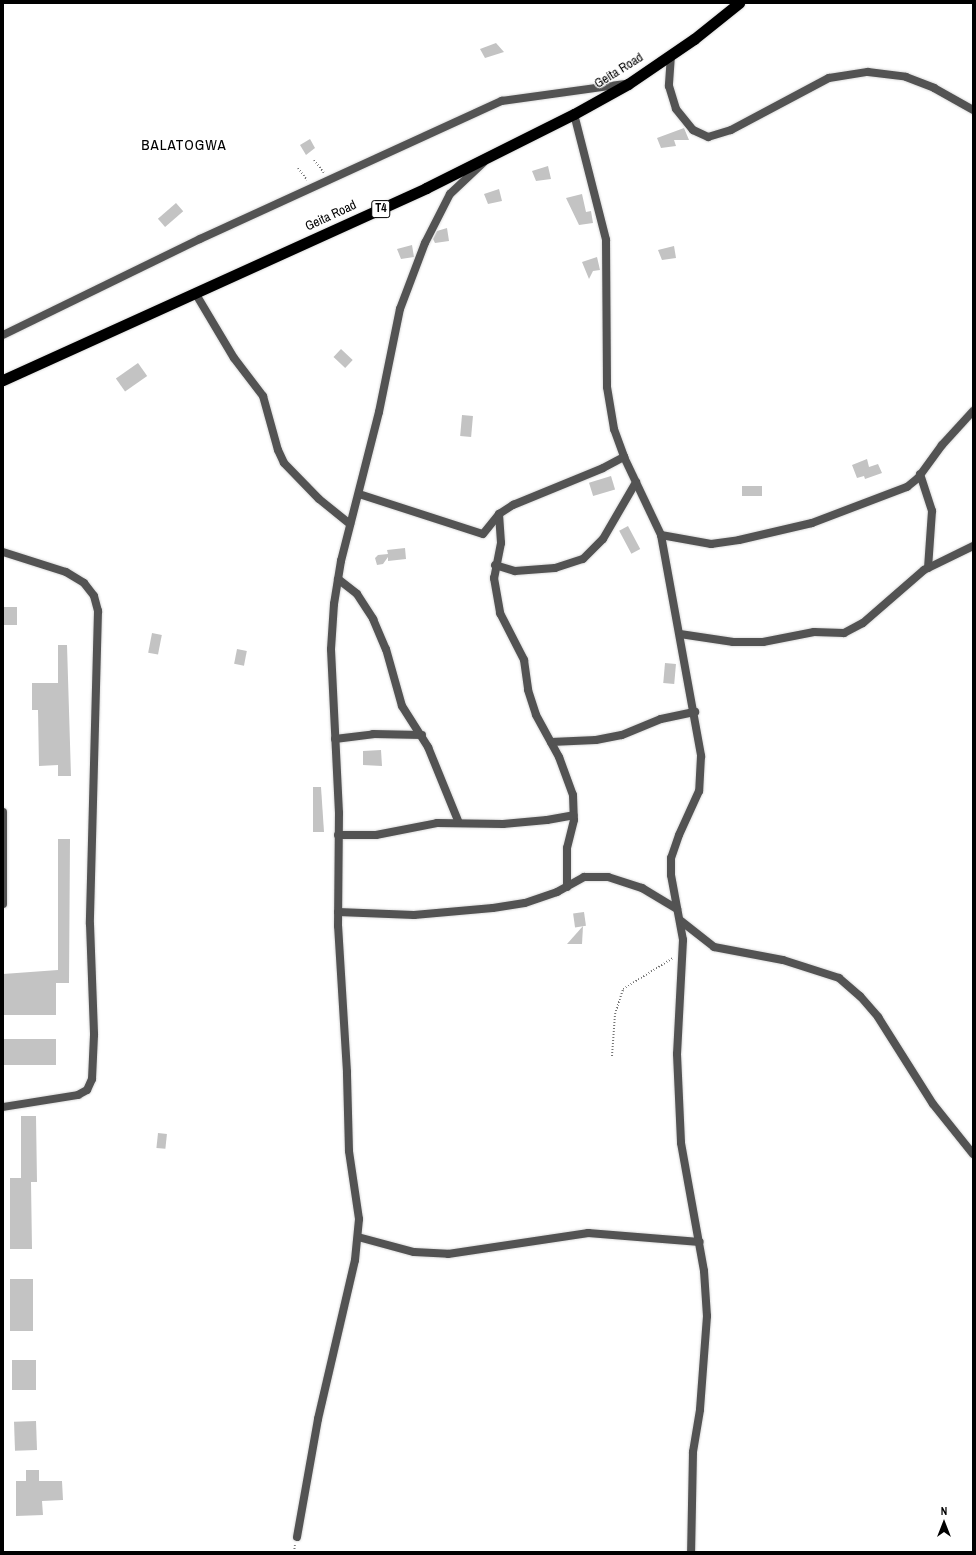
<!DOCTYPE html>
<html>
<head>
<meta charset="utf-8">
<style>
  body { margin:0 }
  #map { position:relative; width:976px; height:1555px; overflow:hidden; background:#fff; font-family:"Archivo Narrow",sans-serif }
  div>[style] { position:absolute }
  .building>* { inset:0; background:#c3c3c3; transform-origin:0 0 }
  .path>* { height:2px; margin-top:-1px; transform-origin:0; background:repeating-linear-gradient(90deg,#757575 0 1px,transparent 0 3px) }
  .roads { filter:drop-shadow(0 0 1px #dbdbdb) drop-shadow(0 0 1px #dbdbdb) }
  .minor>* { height:8px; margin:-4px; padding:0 4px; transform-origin:4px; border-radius:4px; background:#535353 }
  .trunk>* { height:11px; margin:-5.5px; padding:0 5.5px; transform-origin:5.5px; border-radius:5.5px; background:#000 }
  span { translate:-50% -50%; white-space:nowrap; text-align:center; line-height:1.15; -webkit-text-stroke:3px #fff; paint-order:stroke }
  .shield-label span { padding:1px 3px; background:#fff; border:1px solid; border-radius:3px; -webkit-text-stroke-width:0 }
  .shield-label { font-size:12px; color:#000; font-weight:700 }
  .street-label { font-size:13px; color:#000 }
  .quarter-label { font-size:15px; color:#000; letter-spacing:1px }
  .frame { position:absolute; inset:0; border:4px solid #000; pointer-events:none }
  .north { position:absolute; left:924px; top:1503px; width:40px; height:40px; -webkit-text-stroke:3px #fff; paint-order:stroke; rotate:0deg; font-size:11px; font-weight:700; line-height:16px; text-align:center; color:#000 }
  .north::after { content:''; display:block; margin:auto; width:14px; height:18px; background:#000; clip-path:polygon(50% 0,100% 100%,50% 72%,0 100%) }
</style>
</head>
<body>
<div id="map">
  <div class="building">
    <div style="clip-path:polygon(496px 43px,504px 52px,485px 58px,480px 49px)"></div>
    <div style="clip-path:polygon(684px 128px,689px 140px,674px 140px,676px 146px,661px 148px,657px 138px)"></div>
    <div style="clip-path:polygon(310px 139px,315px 148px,306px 155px,300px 145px)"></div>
    <div style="clip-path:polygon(548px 166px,551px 179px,536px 181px,532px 171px)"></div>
    <div style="clip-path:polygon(499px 189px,502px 201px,488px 204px,484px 194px)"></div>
    <div style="clip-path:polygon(582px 194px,586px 212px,591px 211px,593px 223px,579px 225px,566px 198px)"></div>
    <div style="left:176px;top:203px;width:11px;height:24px;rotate:49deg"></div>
    <div style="clip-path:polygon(447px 228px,449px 241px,435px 243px,433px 239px,437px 231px)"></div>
    <div style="clip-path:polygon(412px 245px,414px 257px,401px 259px,397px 249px)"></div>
    <div style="clip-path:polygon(674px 246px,676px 258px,662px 260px,658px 250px)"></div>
    <div style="clip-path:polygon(597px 257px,600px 270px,593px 271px,589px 279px,582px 262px)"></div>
    <div style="left:341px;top:349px;width:16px;height:11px;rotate:43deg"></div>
    <div style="left:138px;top:363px;width:16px;height:27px;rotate:55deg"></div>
    <div style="left:462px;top:415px;width:11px;height:21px;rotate:5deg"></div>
    <div style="clip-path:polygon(867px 459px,869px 467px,878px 464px,882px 473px,865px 479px,864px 476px,857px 478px,852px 465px)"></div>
    <div style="left:611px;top:476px;width:14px;height:23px;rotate:73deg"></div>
    <div style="left:742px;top:486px;width:20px;height:10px"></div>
    <div style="left:628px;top:526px;width:26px;height:10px;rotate:62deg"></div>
    <div style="clip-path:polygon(405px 548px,406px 559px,388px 561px,388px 557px,383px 564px,377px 565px,375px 558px,378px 555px,388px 554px,387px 550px)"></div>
    <div style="left:3px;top:607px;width:14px;height:18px"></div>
    <div style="left:152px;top:633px;width:10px;height:20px;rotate:11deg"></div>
    <div style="clip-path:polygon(58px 645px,67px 645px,71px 776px,58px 776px,58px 765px,39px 766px,38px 710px,32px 710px,32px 683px,58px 683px)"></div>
    <div style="left:237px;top:649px;width:10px;height:15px;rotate:11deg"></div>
    <div style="left:665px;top:663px;width:11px;height:20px;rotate:5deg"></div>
    <div style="clip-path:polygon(381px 750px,382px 766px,363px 765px,363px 751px)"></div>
    <div style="clip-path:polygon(313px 787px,321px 787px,324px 832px,313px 832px)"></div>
    <div style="clip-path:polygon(58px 839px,70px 839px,69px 983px,56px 983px,56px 1015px,3px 1015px,3px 974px,58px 970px)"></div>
    <div style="left:584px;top:912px;width:14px;height:11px;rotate:82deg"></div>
    <div style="clip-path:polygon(583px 926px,582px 944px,567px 944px)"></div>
    <div style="left:3px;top:1039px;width:53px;height:26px"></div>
    <div style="clip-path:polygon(21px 1116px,36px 1116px,37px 1182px,31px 1182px,32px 1249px,10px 1249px,10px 1178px,21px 1178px)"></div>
    <div style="left:158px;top:1133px;width:9px;height:15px;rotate:6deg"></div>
    <div style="left:10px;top:1279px;width:23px;height:52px"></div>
    <div style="left:36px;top:1360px;width:30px;height:24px;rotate:90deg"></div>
    <div style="left:36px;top:1421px;width:29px;height:22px;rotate:88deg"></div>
    <div style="clip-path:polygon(26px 1470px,39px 1470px,39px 1481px,62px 1481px,63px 1500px,42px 1501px,43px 1515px,16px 1516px,16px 1481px,26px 1481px)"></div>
  </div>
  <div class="path">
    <div style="left:314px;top:160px;width:16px;rotate:52deg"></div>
    <div style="left:298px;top:168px;width:15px;rotate:53deg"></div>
    <div style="left:612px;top:1056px;width:42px;rotate:-85.9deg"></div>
    <div style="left:615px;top:1014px;width:26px;rotate:-72deg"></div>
    <div style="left:623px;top:989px;width:59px;rotate:-31.8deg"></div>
    <div style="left:294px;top:1552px;width:7px;rotate:-82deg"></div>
  </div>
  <div class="roads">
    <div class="minor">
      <div style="left:671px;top:55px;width:31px;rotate:94deg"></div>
      <div style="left:669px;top:86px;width:24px;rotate:73deg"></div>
      <div style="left:676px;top:109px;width:27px;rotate:51deg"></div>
      <div style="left:693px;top:130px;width:17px;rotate:25deg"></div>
      <div style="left:708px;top:137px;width:24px;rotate:-17deg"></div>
      <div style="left:731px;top:130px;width:111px;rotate:-28deg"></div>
      <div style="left:829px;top:78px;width:39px;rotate:-9deg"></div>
      <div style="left:868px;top:72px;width:38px;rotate:7deg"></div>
      <div style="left:906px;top:77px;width:30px;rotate:21deg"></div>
      <div style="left:934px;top:88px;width:45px;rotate:29.4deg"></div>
      <div style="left:574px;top:114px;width:130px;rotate:75.7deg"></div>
      <div style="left:606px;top:240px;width:147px;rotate:89.6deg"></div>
      <div style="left:607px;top:387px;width:43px;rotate:80.5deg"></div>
      <div style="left:614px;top:429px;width:30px;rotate:70deg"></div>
      <div style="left:624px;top:457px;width:86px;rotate:64.6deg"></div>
      <div style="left:661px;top:535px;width:225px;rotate:79.7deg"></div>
      <div style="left:701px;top:756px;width:35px;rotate:93deg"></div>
      <div style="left:699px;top:791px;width:48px;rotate:114.4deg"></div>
      <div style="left:679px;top:835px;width:24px;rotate:109deg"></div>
      <div style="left:671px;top:858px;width:17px;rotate:90deg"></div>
      <div style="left:671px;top:875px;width:66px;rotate:79.5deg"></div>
      <div style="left:683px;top:940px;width:114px;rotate:93deg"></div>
      <div style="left:677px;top:1054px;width:89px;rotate:87.4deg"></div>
      <div style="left:681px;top:1143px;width:130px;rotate:79.8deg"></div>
      <div style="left:704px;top:1271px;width:45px;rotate:86.2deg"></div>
      <div style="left:707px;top:1316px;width:94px;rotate:94.3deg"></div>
      <div style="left:700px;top:1410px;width:43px;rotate:99.5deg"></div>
      <div style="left:693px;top:1452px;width:100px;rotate:91.1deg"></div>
      <div style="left:201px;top:291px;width:6px;rotate:129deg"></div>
      <div style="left:197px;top:296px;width:72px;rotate:59.2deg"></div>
      <div style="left:234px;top:358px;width:48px;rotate:52.7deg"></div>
      <div style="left:263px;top:396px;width:56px;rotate:74.5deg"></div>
      <div style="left:278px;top:450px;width:14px;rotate:65deg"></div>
      <div style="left:284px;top:463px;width:50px;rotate:45.8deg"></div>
      <div style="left:319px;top:499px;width:40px;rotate:39deg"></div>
      <div style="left:3px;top:335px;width:219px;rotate:-26deg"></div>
      <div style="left:200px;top:239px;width:332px;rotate:-24.6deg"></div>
      <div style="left:502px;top:101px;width:124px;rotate:-7.9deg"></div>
      <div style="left:920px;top:474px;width:39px;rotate:72deg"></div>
      <div style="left:932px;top:511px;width:57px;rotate:94deg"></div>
      <div style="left:359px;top:494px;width:130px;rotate:17.9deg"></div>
      <div style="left:483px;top:534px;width:26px;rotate:-51deg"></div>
      <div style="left:499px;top:514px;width:17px;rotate:-33deg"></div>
      <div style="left:513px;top:505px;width:97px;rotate:-22.3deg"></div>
      <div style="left:603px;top:468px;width:24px;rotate:-28deg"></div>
      <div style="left:499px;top:514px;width:29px;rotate:86deg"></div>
      <div style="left:501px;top:543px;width:36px;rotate:101deg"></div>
      <div style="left:494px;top:578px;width:36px;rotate:80deg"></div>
      <div style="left:500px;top:613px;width:53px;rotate:62.9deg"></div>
      <div style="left:524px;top:660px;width:30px;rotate:82deg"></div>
      <div style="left:528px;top:690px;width:26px;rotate:72deg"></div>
      <div style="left:536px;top:715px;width:48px;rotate:61.3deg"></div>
      <div style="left:559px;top:757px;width:40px;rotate:69.8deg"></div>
      <div style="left:573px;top:795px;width:25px;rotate:88deg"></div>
      <div style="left:574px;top:820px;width:29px;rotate:104deg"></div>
      <div style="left:567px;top:848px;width:39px;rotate:90deg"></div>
      <div style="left:661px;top:535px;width:51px;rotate:10.2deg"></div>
      <div style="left:711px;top:544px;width:28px;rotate:-8deg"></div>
      <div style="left:739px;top:540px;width:75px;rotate:-13.1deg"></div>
      <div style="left:812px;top:523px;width:102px;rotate:-20.8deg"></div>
      <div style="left:907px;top:487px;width:14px;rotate:-39deg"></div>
      <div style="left:918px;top:478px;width:41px;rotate:-54deg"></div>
      <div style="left:942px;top:445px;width:46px;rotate:-47.6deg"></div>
      <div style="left:3px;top:552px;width:66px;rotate:17.6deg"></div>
      <div style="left:66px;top:572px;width:21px;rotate:31deg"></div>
      <div style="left:84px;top:583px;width:16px;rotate:52deg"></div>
      <div style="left:94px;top:596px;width:16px;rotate:75deg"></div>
      <div style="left:98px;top:611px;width:313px;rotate:91.5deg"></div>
      <div style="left:90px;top:924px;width:111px;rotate:87.9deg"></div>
      <div style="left:94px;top:1035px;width:44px;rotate:92.6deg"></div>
      <div style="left:92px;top:1079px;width:12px;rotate:114deg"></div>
      <div style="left:87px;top:1090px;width:10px;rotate:151deg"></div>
      <div style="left:78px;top:1095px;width:76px;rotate:170.9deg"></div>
      <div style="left:495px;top:565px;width:21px;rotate:17deg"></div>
      <div style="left:515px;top:571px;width:40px;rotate:-4.3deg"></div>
      <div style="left:555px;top:568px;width:29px;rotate:-18deg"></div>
      <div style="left:583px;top:559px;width:28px;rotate:-45deg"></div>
      <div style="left:603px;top:539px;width:66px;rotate:-59.9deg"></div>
      <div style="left:338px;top:579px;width:24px;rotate:38deg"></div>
      <div style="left:357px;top:594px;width:30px;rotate:57deg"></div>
      <div style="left:373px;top:619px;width:33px;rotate:67deg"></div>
      <div style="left:386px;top:649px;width:59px;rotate:74.3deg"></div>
      <div style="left:402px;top:706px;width:49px;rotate:57.6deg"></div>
      <div style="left:428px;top:747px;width:82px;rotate:67.8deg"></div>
      <div style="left:680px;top:634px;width:54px;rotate:8.6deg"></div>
      <div style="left:733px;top:642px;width:30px"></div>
      <div style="left:763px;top:642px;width:52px;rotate:-11.1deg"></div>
      <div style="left:814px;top:632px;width:30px;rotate:2deg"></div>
      <div style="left:844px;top:633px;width:21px;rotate:-28deg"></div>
      <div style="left:863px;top:623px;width:81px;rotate:-41deg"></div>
      <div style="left:924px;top:570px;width:55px;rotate:-26.1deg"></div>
      <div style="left:335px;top:739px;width:38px;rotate:-7deg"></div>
      <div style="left:373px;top:734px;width:49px;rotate:1.2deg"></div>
      <div style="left:551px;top:742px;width:45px;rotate:-2.5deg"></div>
      <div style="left:596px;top:740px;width:26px;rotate:-11deg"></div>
      <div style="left:622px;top:735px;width:42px;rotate:-22.3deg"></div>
      <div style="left:661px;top:719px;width:35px;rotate:-12deg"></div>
      <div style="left:3px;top:812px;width:92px;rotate:90deg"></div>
      <div style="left:338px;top:835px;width:38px"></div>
      <div style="left:376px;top:835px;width:62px;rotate:-11.1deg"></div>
      <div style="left:437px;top:823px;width:66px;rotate:0.9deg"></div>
      <div style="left:503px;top:824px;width:44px;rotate:-5.2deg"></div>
      <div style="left:547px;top:820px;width:27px;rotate:-10deg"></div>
      <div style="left:338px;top:912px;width:76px;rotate:2.3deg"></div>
      <div style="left:414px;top:915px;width:79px;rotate:-5.1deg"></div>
      <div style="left:493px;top:908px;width:32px;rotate:-9deg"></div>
      <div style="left:525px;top:903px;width:34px;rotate:-19deg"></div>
      <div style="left:557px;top:892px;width:31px;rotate:-29deg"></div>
      <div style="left:584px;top:877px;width:24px"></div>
      <div style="left:608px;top:877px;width:36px;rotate:18deg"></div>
      <div style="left:642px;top:888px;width:41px;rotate:31deg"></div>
      <div style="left:681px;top:921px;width:42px;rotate:38.2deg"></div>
      <div style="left:714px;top:947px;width:70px;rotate:10.7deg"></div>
      <div style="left:783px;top:960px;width:59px;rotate:17.8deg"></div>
      <div style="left:839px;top:978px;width:28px;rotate:41deg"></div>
      <div style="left:860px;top:996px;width:28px;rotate:49deg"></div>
      <div style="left:878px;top:1017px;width:103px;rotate:57.7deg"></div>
      <div style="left:933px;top:1104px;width:64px;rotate:51.3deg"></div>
      <div style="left:358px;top:1237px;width:58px;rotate:15deg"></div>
      <div style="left:414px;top:1252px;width:34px;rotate:3deg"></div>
      <div style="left:448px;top:1254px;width:142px;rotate:-8.5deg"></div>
      <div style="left:588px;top:1233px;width:112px;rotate:4.6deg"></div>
      <div style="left:297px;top:1537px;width:120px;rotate:-79.9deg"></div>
      <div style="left:318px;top:1419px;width:163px;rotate:-76.9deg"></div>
      <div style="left:355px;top:1260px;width:41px;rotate:-84.4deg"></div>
      <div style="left:359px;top:1219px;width:69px;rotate:-98.4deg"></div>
      <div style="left:349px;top:1151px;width:79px;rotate:-91.5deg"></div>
      <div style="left:347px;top:1072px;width:146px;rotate:-93.5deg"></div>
      <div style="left:338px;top:926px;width:113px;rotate:-89.5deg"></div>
      <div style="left:339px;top:813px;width:164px;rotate:-92.8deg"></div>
      <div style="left:331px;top:649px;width:45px;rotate:-86.2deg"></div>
      <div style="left:334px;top:604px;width:44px;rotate:-80.8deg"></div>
      <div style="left:341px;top:561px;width:154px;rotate:-75.7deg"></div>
      <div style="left:379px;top:412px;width:105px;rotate:-78.5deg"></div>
      <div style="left:400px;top:309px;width:71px;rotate:-69.3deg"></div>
      <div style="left:425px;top:243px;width:55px;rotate:-63deg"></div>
      <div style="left:450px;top:194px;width:47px;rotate:-43.3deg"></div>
    </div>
    <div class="trunk">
      <div style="left:3px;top:380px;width:465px;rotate:-24.4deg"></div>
      <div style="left:426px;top:188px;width:165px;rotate:-26.6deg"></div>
      <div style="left:574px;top:114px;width:62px;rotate:-29.1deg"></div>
      <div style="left:628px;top:84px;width:80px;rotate:-34.3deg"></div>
      <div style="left:694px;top:39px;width:58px;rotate:-38.7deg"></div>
    </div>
  </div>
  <div class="shield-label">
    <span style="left:381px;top:209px">T4</span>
  </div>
  <div class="street-label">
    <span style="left:619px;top:71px;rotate:-32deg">Geita Road</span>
    <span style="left:331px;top:216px;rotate:-25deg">Geita Road</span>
  </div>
  <div class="quarter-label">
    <span style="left:184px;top:145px">BALATOGWA</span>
  </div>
  <div class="frame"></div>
  <div class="north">N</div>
</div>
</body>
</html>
